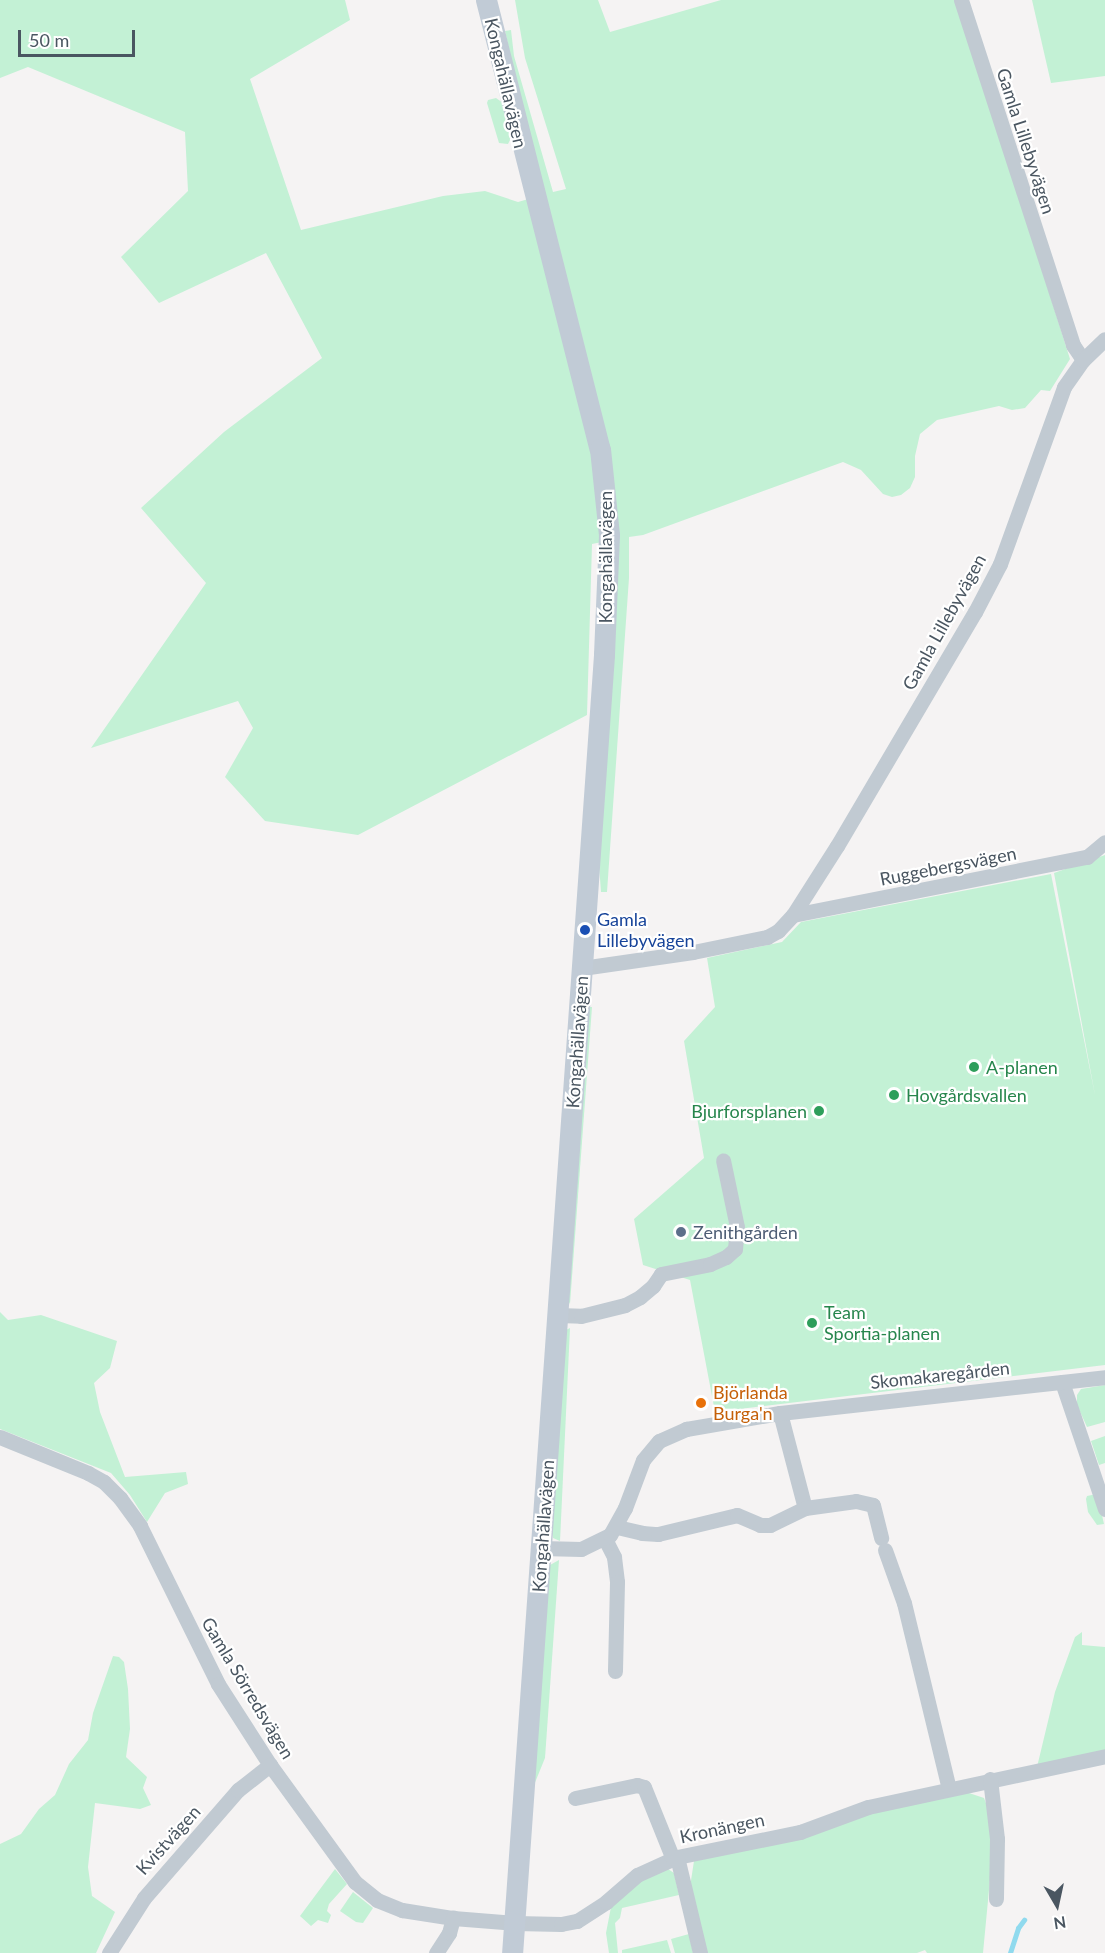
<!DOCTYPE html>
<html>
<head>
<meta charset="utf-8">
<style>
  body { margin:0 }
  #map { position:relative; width:1105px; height:1953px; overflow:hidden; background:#f5f3f3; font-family:Lato,sans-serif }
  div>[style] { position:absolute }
  .green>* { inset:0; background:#c3f1d5 }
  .stream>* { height:4.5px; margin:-2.25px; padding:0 2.25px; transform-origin:2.25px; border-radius:2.25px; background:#90daee }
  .street>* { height:15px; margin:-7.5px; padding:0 7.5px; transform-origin:7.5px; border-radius:7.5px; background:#c1cad2 }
  .secondary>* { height:21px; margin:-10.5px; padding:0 10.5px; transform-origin:10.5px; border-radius:10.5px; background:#c1cbd6 }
  .dots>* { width:16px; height:16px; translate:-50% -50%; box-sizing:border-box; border:3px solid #fff; border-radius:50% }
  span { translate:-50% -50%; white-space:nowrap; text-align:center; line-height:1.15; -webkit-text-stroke:4.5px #fff; paint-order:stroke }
  .street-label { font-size:18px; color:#4a5661 }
  .transit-label { font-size:18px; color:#164399 }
  .left { translate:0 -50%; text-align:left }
  .leisure-label { font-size:18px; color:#27864d }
  .right { translate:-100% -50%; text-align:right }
  .service-label { font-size:18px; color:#4e5e75 }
  .food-label { font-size:18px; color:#c56008 }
  .north { position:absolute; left:1027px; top:1875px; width:60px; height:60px; -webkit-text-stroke:4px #fff; paint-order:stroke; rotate:171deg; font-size:16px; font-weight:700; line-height:24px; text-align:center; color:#4a5661 }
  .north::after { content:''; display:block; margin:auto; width:21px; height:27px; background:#4a5661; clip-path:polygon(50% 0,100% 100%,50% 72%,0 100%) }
  .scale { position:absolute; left:18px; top:30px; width:117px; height:27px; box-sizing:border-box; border:3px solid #4a5661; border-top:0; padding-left:8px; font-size:18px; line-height:21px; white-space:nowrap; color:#4a5661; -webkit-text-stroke:4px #fff; paint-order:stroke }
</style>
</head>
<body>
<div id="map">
  <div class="green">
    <div style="clip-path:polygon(0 0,345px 0,350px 20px,250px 79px,301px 230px,443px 196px,485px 191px,518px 202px,542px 195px,505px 31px,511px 30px,514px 56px,553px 192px,566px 189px,525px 58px,515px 0,598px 0,610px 32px,721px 0,957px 0,1070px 359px,1050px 391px,1041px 390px,1025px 408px,1012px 410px,999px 406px,937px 420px,920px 434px,915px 456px,915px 477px,910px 488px,901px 495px,892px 497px,883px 494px,861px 470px,843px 462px,643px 535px,629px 537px,629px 578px,607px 892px,601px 892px,599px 865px,617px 539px,592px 544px,587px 715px,358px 835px,265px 821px,225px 777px,253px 728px,238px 701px,91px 748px,206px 583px,141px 508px,224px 432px,322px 358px,266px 253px,159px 303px,121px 257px,188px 191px,185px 132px,28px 67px,0 78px)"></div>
    <div style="clip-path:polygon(1032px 0,1105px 0,1105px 76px,1051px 83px)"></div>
    <div style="clip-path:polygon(496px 98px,503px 103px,511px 138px,508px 144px,499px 143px,487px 103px,488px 100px)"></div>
    <div style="clip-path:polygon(1105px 855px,1105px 1365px,715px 1412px,690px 1280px,643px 1265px,634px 1219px,704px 1158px,684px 1041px,715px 1007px,707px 958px,782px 942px,801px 922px,1051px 874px,1095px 1095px,1054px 873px)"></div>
    <div style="clip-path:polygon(589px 1007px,592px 1007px,570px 1304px,568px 1300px)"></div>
    <div style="clip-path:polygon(0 1312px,8px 1320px,41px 1315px,117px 1341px,110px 1368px,94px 1383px,100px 1412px,125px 1477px,186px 1472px,188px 1484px,165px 1493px,147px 1522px,130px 1495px,111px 1473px,0 1429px)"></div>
    <div style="clip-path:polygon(570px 1328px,560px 1541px,553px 1538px,552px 1533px,566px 1330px)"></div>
    <div style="clip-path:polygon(1105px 1385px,1105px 1422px,1087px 1427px,1077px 1405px,1077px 1395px,1081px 1389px)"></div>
    <div style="clip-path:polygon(1105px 1436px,1105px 1463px,1099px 1465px,1091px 1441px)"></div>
    <div style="clip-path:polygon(1097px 1494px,1104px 1524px,1097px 1525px,1088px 1512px,1086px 1499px,1087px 1496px)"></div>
    <div style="clip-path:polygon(559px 1560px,545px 1758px,534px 1785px,550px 1565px)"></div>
    <div style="clip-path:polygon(1082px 1632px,1082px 1645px,1105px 1647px,1105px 1754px,1037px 1767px,1055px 1692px,1075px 1637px)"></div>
    <div style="clip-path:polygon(113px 1656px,119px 1657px,124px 1662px,128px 1689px,130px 1729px,126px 1757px,147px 1777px,143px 1788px,151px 1805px,140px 1809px,95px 1803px,88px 1867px,92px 1896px,115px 1912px,96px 1953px,0 1953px,0 1844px,21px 1834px,39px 1809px,55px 1795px,69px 1764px,88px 1740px,93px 1713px)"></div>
    <div style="clip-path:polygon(963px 1791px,984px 1798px,992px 1819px,991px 1869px,983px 1953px,927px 1953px,925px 1950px,917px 1953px,705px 1953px,690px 1887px,694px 1861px,868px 1811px)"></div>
    <div style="clip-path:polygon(335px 1869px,347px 1884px,329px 1904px,327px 1911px,331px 1915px,328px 1923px,318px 1920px,311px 1926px,300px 1916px)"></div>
    <div style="clip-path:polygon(668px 1869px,674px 1873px,679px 1895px,622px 1908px,620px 1918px,615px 1923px,618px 1953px,609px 1953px,606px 1933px,611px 1907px,642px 1878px)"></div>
    <div style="clip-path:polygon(353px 1892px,373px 1908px,363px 1923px,356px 1922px,340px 1911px)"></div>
    <div style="clip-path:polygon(689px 1934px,693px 1953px,675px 1953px,671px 1939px)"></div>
    <div style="clip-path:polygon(667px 1940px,671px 1953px,622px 1953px,622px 1950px)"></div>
  </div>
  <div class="stream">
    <div style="left:1010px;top:1953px;width:26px;rotate:-72deg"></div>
    <div style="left:1018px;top:1928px;width:10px;rotate:-53deg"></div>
  </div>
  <div class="street">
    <div style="left:961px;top:0;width:363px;rotate:72deg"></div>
    <div style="left:1073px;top:345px;width:18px;rotate:56deg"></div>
    <div style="left:793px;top:915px;width:300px;rotate:-11.2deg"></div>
    <div style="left:1087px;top:857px;width:23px;rotate:-40deg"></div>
    <div style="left:582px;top:968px;width:112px;rotate:-8.2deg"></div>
    <div style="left:693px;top:952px;width:76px;rotate:-11.5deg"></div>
    <div style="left:767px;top:937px;width:13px;rotate:-29deg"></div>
    <div style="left:778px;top:931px;width:22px;rotate:-47deg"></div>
    <div style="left:793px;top:915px;width:82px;rotate:-57.5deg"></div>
    <div style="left:837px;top:846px;width:272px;rotate:-59.5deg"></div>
    <div style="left:975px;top:612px;width:54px;rotate:-62.5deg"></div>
    <div style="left:1000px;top:564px;width:188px;rotate:-70.1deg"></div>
    <div style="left:1064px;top:387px;width:33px;rotate:-55deg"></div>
    <div style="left:1083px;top:360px;width:30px;rotate:-44deg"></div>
    <div style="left:558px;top:1315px;width:23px;rotate:2deg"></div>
    <div style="left:581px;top:1316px;width:45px;rotate:-14deg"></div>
    <div style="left:625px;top:1305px;width:17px;rotate:-28deg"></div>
    <div style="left:640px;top:1297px;width:17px;rotate:-40deg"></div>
    <div style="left:653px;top:1286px;width:14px;rotate:-56deg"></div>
    <div style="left:661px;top:1274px;width:50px;rotate:-11.5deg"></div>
    <div style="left:710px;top:1264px;width:17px;rotate:-24deg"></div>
    <div style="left:726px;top:1257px;width:12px;rotate:-42deg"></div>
    <div style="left:735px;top:1249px;width:22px;rotate:-85deg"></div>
    <div style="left:737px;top:1227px;width:68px;rotate:-101.8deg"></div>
    <div style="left:1062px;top:1382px;width:134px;rotate:71.3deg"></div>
    <div style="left:780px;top:1413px;width:98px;rotate:75.3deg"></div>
    <div style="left:0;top:1437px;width:95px;rotate:22.2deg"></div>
    <div style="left:88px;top:1473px;width:18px;rotate:29deg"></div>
    <div style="left:104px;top:1482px;width:23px;rotate:45deg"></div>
    <div style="left:120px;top:1498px;width:34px;rotate:54deg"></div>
    <div style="left:140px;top:1526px;width:176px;rotate:63.7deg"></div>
    <div style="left:218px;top:1684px;width:96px;rotate:57.3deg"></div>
    <div style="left:270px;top:1765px;width:145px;rotate:54deg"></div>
    <div style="left:355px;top:1882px;width:28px;rotate:39deg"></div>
    <div style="left:377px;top:1900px;width:27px;rotate:22deg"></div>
    <div style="left:402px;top:1910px;width:52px;rotate:8.9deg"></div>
    <div style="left:453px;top:1918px;width:62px;rotate:4.6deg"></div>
    <div style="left:515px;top:1923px;width:46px;rotate:1.2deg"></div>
    <div style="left:561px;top:1924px;width:16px;rotate:-11deg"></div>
    <div style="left:577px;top:1921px;width:35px;rotate:-33deg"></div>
    <div style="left:606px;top:1902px;width:41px;rotate:-41.1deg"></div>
    <div style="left:637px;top:1875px;width:44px;rotate:-24.2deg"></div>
    <div style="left:677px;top:1857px;width:126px;rotate:-11.5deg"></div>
    <div style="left:800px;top:1832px;width:72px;rotate:-20.2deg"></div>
    <div style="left:868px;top:1807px;width:242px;rotate:-12.1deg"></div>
    <div style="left:617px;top:1527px;width:26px;rotate:13deg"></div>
    <div style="left:642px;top:1533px;width:16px;rotate:4deg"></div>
    <div style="left:658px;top:1534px;width:81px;rotate:-13.5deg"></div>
    <div style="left:737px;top:1515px;width:25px;rotate:23deg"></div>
    <div style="left:760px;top:1525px;width:10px"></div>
    <div style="left:770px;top:1525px;width:39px;rotate:-26deg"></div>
    <div style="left:805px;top:1508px;width:51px;rotate:-7.8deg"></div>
    <div style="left:856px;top:1501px;width:17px;rotate:13deg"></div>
    <div style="left:873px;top:1505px;width:34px;rotate:76deg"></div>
    <div style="left:605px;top:1539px;width:20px;rotate:63deg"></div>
    <div style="left:614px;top:1557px;width:25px;rotate:83deg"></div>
    <div style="left:617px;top:1582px;width:89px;rotate:91.3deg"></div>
    <div style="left:541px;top:1548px;width:40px;rotate:1.4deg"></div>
    <div style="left:581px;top:1549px;width:32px;rotate:-26deg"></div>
    <div style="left:610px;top:1535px;width:31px;rotate:-61deg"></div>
    <div style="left:625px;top:1508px;width:51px;rotate:-69.4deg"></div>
    <div style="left:643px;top:1460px;width:25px;rotate:-50deg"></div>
    <div style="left:659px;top:1441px;width:30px;rotate:-24deg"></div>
    <div style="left:686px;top:1429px;width:95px;rotate:-9.7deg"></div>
    <div style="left:780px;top:1413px;width:327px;rotate:-6.3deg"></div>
    <div style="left:885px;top:1550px;width:56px;rotate:70.3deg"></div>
    <div style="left:904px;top:1603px;width:191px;rotate:76.4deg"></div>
    <div style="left:990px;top:1779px;width:60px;rotate:83.3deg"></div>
    <div style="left:997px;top:1839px;width:60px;rotate:91deg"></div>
    <div style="left:575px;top:1798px;width:63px;rotate:-11.8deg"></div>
    <div style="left:637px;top:1785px;width:7px;rotate:16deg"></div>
    <div style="left:644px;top:1787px;width:78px;rotate:68.1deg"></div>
    <div style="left:677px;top:1857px;width:99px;rotate:76.5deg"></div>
    <div style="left:109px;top:1953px;width:65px;rotate:-57.5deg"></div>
    <div style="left:144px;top:1898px;width:143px;rotate:-49deg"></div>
    <div style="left:238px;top:1790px;width:41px;rotate:-38deg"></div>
    <div style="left:436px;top:1953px;width:24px;rotate:-57deg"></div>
    <div style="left:449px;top:1933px;width:16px;rotate:-75deg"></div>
  </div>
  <div class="secondary">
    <div style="left:486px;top:0;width:463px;rotate:75.8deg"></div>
    <div style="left:600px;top:449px;width:86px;rotate:84deg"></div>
    <div style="left:609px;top:535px;width:120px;rotate:92.4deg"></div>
    <div style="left:604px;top:655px;width:1301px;rotate:94.05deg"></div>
  </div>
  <div class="dots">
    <div style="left:585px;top:930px;background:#1a4fb4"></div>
    <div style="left:974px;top:1067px;background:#2e9e5b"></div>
    <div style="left:894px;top:1095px;background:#2e9e5b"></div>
    <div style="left:819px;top:1111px;background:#2e9e5b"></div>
    <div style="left:681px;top:1232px;background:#5c6f8a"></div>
    <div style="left:812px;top:1323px;background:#2e9e5b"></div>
    <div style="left:701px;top:1403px;background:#e8710a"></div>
  </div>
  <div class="street-label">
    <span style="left:506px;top:83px;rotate:77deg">Kongahällavägen</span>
    <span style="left:1026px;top:141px;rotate:72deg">Gamla Lillebyvägen</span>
    <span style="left:605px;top:557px;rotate:-90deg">Kongahällavägen</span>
    <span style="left:944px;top:622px;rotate:-61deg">Gamla Lillebyvägen</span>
    <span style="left:948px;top:866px;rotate:-11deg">Ruggebergsvägen</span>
    <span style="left:577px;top:1042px;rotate:-86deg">Kongahällavägen</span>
    <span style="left:940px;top:1375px;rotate:-6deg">Skomakaregården</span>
    <span style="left:543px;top:1526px;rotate:-86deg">Kongahällavägen</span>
    <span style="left:248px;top:1688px;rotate:59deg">Gamla Sörredsvägen</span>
    <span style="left:722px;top:1828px;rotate:-12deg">Kronängen</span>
    <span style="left:168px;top:1840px;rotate:-48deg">Kvistvägen</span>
  </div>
  <div class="transit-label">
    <span class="left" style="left:597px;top:930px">Gamla<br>Lillebyvägen</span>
  </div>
  <div class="leisure-label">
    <span class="left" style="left:986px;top:1067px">A-planen</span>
    <span class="left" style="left:906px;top:1095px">Hovgårdsvallen</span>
    <span class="right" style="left:807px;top:1111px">Bjurforsplanen</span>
    <span class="left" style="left:824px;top:1323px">Team<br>Sportia-planen</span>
  </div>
  <div class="service-label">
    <span class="left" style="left:693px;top:1232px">Zenithgården</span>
  </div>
  <div class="food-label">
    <span class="left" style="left:713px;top:1403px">Björlanda<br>Burga'n</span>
  </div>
  <div class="north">N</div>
  <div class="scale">50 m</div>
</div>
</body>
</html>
